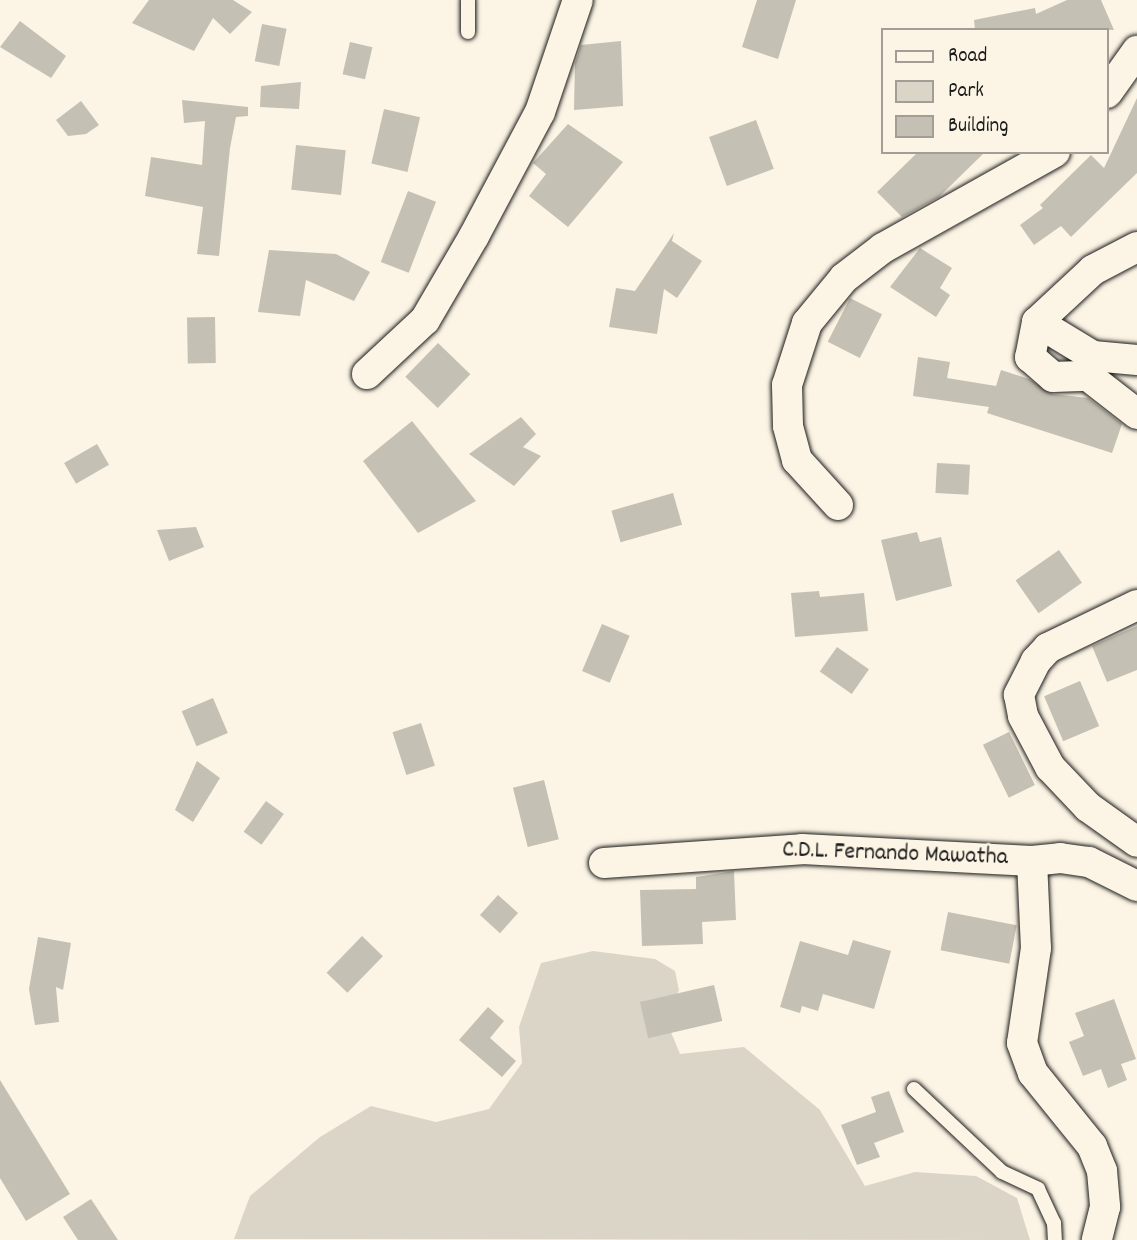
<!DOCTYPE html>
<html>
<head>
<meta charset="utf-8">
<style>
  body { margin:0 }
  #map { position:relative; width:1137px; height:1240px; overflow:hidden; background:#fcf5e5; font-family:Dekko,sans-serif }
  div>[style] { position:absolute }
  .green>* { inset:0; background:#dbd5c8 }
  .building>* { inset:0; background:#c4c0b3; transform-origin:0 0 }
  .roads { filter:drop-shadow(0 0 2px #1c1c1c) drop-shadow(0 0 2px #1c1c1c) }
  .service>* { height:14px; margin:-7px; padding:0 7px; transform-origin:7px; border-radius:7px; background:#fcf5e5 }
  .minor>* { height:30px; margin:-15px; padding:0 15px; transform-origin:15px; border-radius:15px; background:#fcf5e5 }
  span { translate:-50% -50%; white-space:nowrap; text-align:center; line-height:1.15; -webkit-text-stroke:5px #fcf5e5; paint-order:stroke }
  .street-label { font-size:24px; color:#1c1c1c }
  .legend { position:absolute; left:881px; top:28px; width:228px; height:126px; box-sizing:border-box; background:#fcf5e5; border:2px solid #a29e95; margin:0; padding:9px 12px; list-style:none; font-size:21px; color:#1c1c1c }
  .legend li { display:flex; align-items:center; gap:14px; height:35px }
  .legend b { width:35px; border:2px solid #a29e95 }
</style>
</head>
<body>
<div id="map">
  <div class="green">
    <div style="clip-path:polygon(593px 951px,655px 959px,675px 971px,679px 990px,666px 1020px,680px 1054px,744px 1047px,820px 1110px,865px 1186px,915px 1172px,976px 1176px,1017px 1198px,1030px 1240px,234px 1239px,250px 1196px,320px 1137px,371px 1106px,436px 1122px,489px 1109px,522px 1063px,519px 1027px,541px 963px)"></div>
  </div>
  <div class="building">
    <div style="clip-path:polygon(149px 0,233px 0,252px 12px,230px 34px,213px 18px,194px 51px,132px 23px)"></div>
    <div style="clip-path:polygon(757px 0,796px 0,778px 59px,742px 47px)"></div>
    <div style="clip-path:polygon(1067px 0,1101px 0,1114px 30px,975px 30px,974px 20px,1035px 8px,1036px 14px)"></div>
    <div style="clip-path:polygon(20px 21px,66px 56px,51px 78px,0 47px)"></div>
    <div style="left:262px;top:24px;width:25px;height:38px;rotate:11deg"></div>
    <div style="clip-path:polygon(621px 41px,623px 106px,574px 110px,575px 63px,581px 45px)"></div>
    <div style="left:350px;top:42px;width:23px;height:33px;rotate:13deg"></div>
    <div style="clip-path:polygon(301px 82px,299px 109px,260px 107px,261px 86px)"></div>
    <div style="clip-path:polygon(1137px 98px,1137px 173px,1071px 237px,1061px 226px,1034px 245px,1020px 225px,1043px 208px,1040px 205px,1091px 155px,1104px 168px)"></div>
    <div style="clip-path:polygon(182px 100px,248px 107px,248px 116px,236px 117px,230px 148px,219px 256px,197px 254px,203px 207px,145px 196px,151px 157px,202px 165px,205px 121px,184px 123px)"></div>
    <div style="clip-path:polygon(81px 101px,99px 125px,86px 134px,68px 136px,56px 120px)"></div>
    <div style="left:384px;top:109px;width:37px;height:56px;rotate:13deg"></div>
    <div style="left:756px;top:120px;width:52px;height:50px;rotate:70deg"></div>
    <div style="clip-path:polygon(568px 124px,623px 162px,568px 227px,529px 196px,546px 174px,533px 163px)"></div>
    <div style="left:296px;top:145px;width:50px;height:45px;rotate:6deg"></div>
    <div style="clip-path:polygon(918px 152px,985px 152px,939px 197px,902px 217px,877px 192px)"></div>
    <div style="left:408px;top:191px;width:30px;height:76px;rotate:21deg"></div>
    <div style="clip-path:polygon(674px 233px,672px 241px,702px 261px,677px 298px,664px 289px,657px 334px,609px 327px,616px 288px,635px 291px)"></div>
    <div style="clip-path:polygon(920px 248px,952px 268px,940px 288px,950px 295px,936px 317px,890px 287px)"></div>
    <div style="clip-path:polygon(269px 250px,336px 254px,370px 272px,354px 301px,306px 280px,300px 316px,258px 312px)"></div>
    <div style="left:850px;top:298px;width:36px;height:49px;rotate:27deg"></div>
    <div style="left:215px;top:317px;width:46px;height:28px;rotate:89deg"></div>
    <div style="left:438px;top:343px;width:45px;height:47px;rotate:44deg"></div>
    <div style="clip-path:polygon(918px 357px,950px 362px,947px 378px,996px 386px,1001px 370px,1029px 379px,1053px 394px,1088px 398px,1122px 424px,1112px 453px,987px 413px,989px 407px,913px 396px)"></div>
    <div style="clip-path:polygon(521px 417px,536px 434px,523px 447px,541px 456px,514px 486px,469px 454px)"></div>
    <div style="clip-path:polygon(412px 421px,476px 501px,418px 533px,363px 461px)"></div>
    <div style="left:97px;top:444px;width:24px;height:38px;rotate:60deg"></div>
    <div style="left:937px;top:463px;width:33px;height:30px;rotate:3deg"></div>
    <div style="left:673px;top:493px;width:33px;height:64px;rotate:74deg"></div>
    <div style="clip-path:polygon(196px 527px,204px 547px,169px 561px,157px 530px)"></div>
    <div style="clip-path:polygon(917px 532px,920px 542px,941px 537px,952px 586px,896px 601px,881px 540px)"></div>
    <div style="left:1059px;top:550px;width:40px;height:53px;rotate:55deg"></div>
    <div style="clip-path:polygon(819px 591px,820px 597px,864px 593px,868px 631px,795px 637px,791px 593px)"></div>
    <div style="left:602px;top:624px;width:30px;height:51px;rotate:23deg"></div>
    <div style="clip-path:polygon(1137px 626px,1137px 670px,1107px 682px,1092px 646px)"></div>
    <div style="left:837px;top:647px;width:39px;height:30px;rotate:35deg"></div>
    <div style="left:1080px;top:681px;width:49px;height:39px;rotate:67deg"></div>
    <div style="left:213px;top:698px;width:38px;height:34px;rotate:67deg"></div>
    <div style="left:421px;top:723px;width:45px;height:30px;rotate:72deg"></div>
    <div style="left:1009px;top:732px;width:59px;height:29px;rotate:64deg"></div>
    <div style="clip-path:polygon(197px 761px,220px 778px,193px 822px,175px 810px)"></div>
    <div style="left:544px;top:780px;width:61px;height:32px;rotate:76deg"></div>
    <div style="left:266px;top:801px;width:22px;height:38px;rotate:36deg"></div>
    <div style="clip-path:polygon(734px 871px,736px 920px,702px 922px,703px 944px,642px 946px,640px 890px,696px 889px,696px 877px)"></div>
    <div style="left:498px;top:895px;width:27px;height:27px;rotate:42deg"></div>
    <div style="left:948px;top:912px;width:70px;height:39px;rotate:11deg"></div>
    <div style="left:362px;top:936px;width:29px;height:51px;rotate:44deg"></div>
    <div style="clip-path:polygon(38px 937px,71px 943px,63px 990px,56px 987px,59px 1022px,35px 1025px,29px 989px)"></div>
    <div style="clip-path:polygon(853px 940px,891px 951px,874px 1009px,823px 994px,818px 1011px,802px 1006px,800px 1013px,780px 1007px,800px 941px,848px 955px)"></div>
    <div style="left:714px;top:985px;width:37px;height:76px;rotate:77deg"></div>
    <div style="clip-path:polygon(1114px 999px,1136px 1059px,1121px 1064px,1127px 1080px,1108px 1088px,1101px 1069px,1083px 1076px,1069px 1042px,1084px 1036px,1075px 1013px)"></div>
    <div style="clip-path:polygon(488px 1007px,504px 1021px,490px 1038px,516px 1061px,502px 1077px,459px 1040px)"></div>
    <div style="clip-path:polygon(0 1080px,70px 1194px,26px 1221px,0 1178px)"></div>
    <div style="clip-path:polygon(889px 1091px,904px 1132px,874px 1143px,880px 1157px,857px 1165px,841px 1125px,876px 1112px,871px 1097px)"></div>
    <div style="clip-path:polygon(91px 1199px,118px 1240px,78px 1240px,63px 1217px)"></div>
  </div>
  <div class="roads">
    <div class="service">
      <div style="left:468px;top:32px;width:32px;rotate:-90deg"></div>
      <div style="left:914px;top:1089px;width:121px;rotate:43.3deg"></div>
      <div style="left:1002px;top:1172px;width:40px;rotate:25deg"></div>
      <div style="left:1038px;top:1189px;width:38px;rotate:65deg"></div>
      <div style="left:1054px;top:1223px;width:17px;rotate:87deg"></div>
    </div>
    <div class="minor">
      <div style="left:1107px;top:93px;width:52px;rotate:-54.5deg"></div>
      <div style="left:1137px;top:247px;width:50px;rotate:152.4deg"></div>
      <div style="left:1093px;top:270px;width:76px;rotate:137.1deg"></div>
      <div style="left:1037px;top:322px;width:36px;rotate:101deg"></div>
      <div style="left:1030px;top:357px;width:30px;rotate:41deg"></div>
      <div style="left:1053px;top:377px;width:35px;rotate:-2deg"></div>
      <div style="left:1088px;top:376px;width:62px;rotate:37.8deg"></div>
      <div style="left:1037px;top:322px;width:66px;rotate:31.3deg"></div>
      <div style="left:1093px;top:356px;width:44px;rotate:5.2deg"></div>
      <div style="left:367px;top:374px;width:79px;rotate:-43deg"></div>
      <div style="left:425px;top:320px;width:97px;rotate:-59.7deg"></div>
      <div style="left:474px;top:236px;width:140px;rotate:-62deg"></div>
      <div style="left:540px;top:112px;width:118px;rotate:-71.3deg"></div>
      <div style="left:838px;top:505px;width:61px;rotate:-132.3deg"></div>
      <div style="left:797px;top:460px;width:35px;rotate:-105deg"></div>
      <div style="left:788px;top:426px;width:41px;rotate:-91.4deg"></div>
      <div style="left:787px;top:385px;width:65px;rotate:-72.1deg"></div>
      <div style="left:807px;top:323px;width:58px;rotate:-50.6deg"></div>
      <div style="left:844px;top:278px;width:49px;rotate:-37.6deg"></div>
      <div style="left:883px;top:248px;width:197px;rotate:-29.2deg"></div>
      <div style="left:1137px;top:605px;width:99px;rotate:154.2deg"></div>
      <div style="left:1048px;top:648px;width:18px;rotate:133deg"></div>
      <div style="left:1036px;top:661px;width:38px;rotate:117deg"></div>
      <div style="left:1019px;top:695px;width:21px;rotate:79deg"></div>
      <div style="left:1023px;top:716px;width:58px;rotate:62.1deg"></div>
      <div style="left:1050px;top:767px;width:55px;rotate:46.5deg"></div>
      <div style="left:1088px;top:807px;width:60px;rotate:35.5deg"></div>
      <div style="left:1032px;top:861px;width:87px;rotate:87.4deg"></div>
      <div style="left:1036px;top:948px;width:96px;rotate:98.4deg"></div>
      <div style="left:1022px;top:1043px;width:32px;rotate:70deg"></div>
      <div style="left:1033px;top:1073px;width:94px;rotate:51.1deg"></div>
      <div style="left:1092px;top:1146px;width:27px;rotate:68deg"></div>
      <div style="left:1102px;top:1171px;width:36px;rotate:85deg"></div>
      <div style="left:1105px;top:1207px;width:34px;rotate:104deg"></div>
      <div style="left:604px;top:863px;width:198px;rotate:-4deg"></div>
      <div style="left:802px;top:849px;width:230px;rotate:3deg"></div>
      <div style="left:1032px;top:861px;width:28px;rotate:-6deg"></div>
      <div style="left:1060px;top:858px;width:29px;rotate:8deg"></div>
      <div style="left:1089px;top:862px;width:54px;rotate:26.6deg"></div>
    </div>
  </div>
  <div class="street-label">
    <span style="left:895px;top:855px;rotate:2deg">C.D.L. Fernando Mawatha</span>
  </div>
  <ul class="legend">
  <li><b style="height:9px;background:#fcf5e5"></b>Road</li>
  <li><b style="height:19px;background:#dbd5c8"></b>Park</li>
  <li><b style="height:19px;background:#c4c0b3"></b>Building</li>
  </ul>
</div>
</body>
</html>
